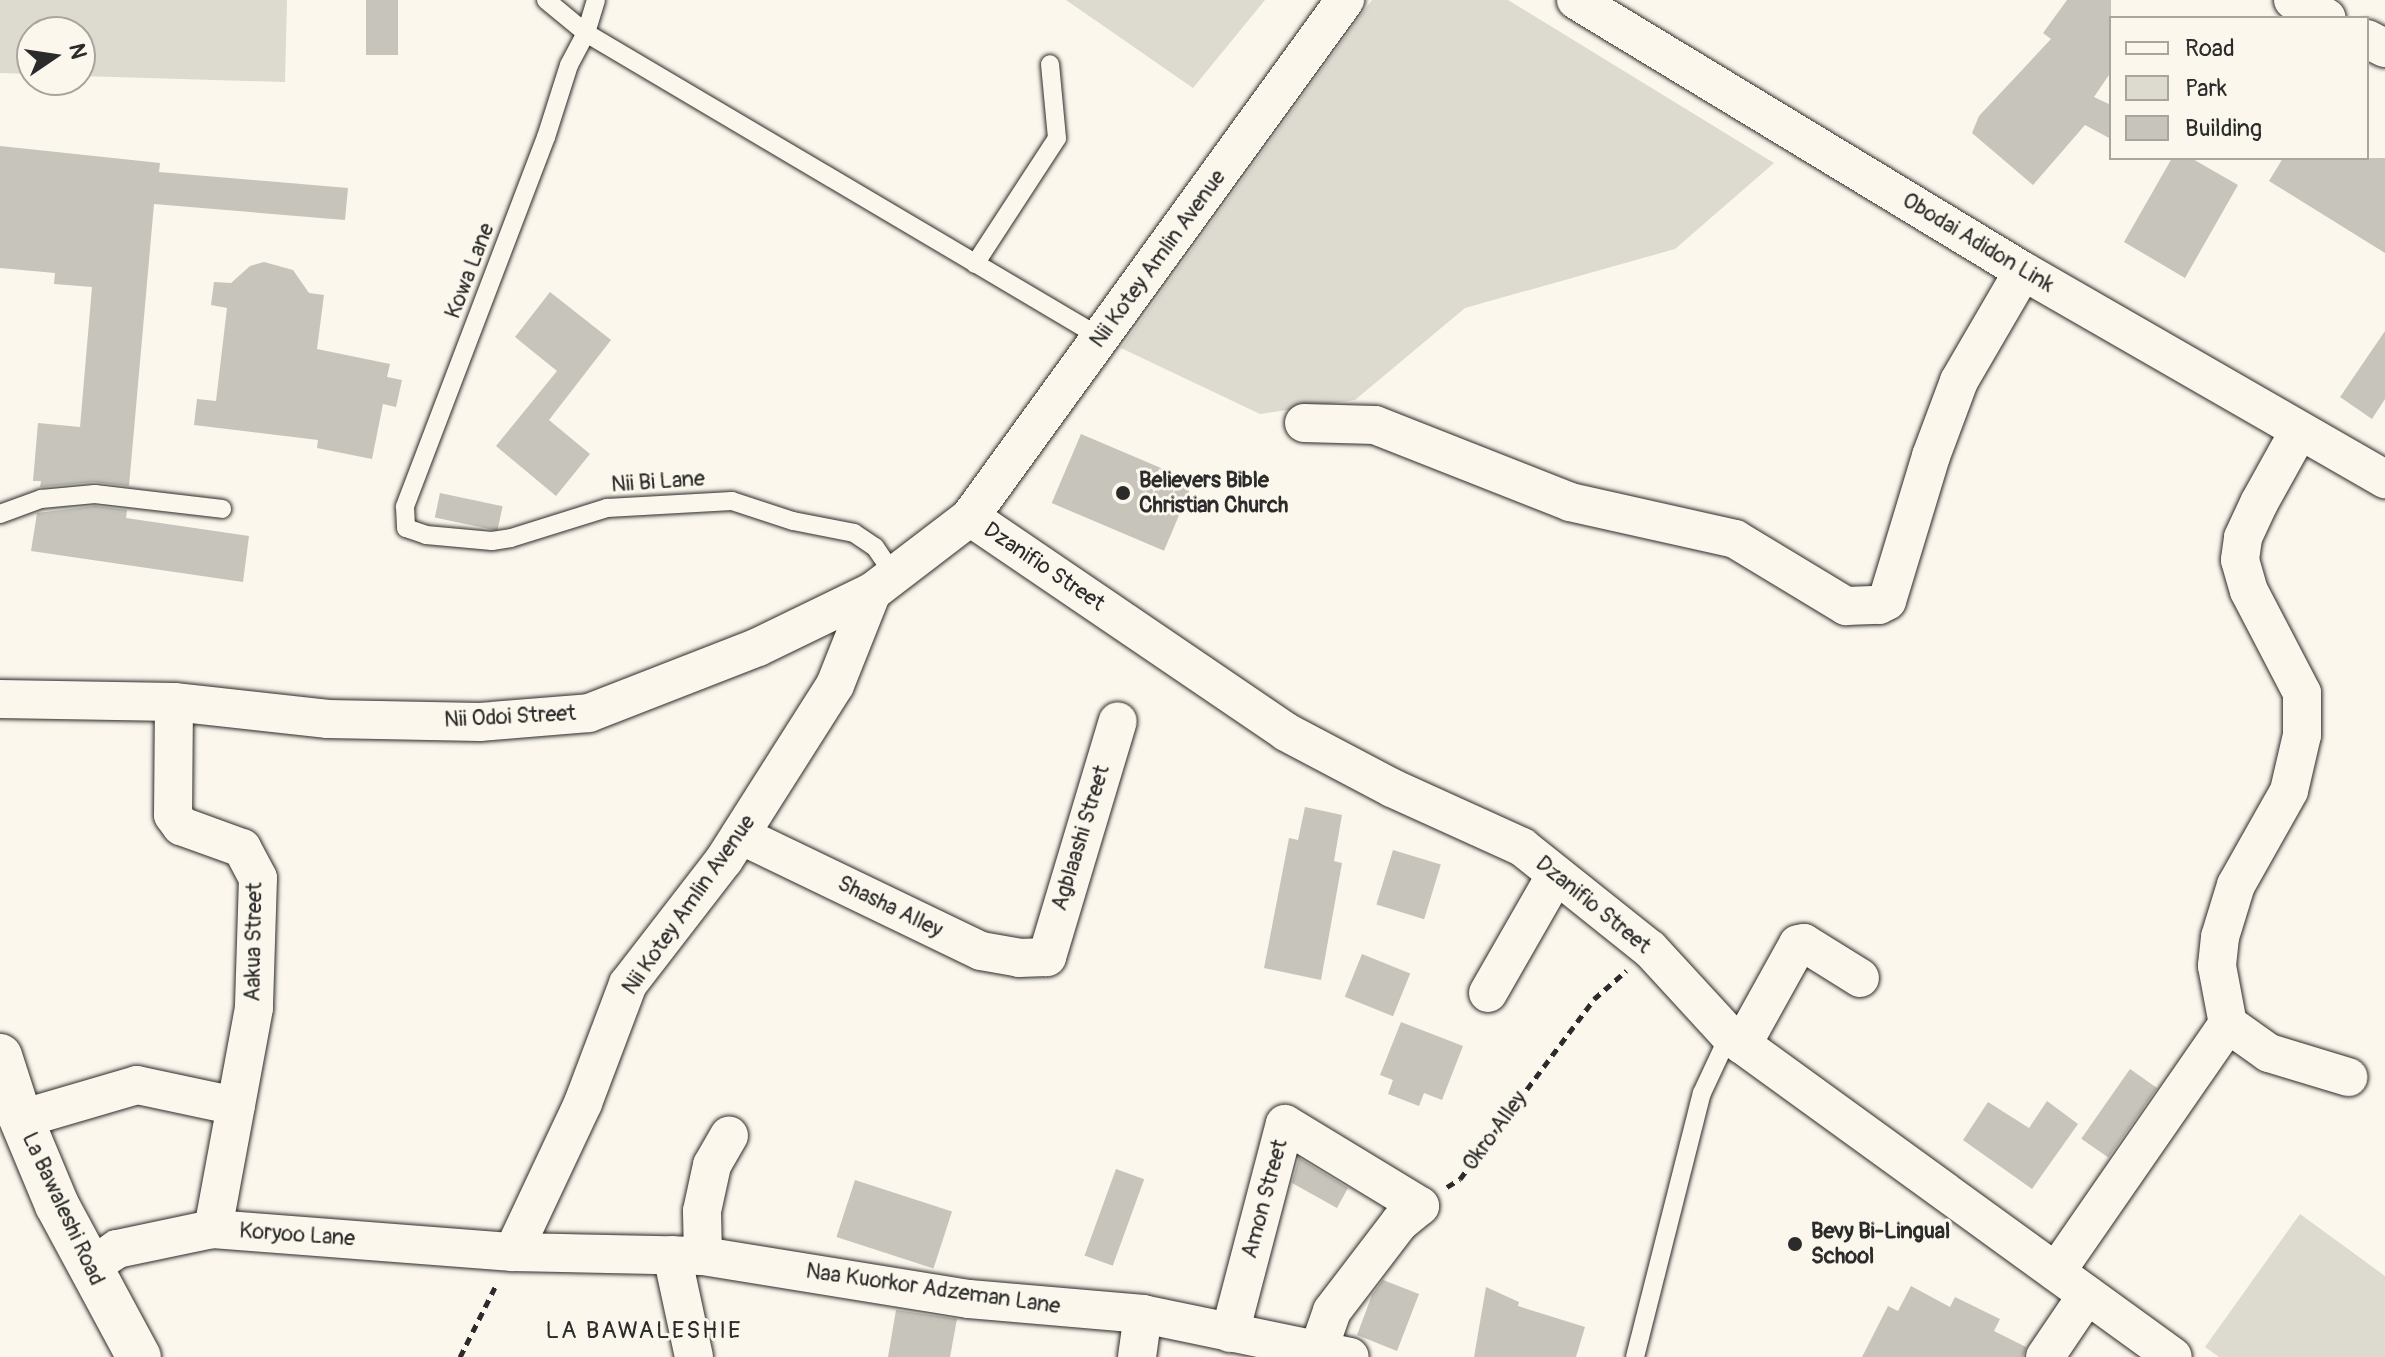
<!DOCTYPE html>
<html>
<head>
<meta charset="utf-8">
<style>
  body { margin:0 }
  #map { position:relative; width:2385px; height:1357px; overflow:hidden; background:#fbf7ec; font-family:Pangolin,sans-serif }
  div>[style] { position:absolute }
  .green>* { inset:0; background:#dddad0 }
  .building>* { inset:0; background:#c7c4bc; transform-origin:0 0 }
  .path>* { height:5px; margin-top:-2.5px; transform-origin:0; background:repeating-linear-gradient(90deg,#2b2b2b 0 8px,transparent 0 14px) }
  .roads { filter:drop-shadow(0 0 2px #2b2b2b) drop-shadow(0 0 2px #2b2b2b) }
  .service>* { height:18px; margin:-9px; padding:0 9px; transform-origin:9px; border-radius:9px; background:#fbf7ec }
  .minor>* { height:38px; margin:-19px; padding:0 19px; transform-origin:19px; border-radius:19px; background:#fbf7ec }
  .secondary>* { height:44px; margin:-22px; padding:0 22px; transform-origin:22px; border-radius:22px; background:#fbf7ec }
  .dots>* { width:22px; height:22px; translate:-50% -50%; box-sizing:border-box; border:4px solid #fbf7ec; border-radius:50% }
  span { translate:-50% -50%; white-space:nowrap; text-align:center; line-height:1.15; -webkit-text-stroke:6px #fbf7ec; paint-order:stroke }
  .street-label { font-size:22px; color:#2b2b2b }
  .poi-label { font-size:22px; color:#2b2b2b; font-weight:700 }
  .left { translate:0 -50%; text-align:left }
  .neighbourhood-label { font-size:24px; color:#2b2b2b; letter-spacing:2px }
  .legend { position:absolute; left:2109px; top:16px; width:260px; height:144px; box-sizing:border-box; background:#fbf7ec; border:2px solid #a8a59f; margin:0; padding:10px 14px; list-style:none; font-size:24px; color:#2b2b2b }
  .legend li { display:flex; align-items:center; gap:16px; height:40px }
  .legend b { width:40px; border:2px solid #a8a59f }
  .north { position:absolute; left:16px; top:16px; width:80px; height:80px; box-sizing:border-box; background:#fbf7ec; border:2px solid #a8a59f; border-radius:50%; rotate:77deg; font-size:22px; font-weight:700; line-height:32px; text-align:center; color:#2b2b2b }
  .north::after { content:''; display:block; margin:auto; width:28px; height:36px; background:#2b2b2b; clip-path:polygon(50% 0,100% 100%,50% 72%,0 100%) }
</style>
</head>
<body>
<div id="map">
  <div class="green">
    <div style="clip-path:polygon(0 0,287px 0,285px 82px,80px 76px,80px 32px,32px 32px,32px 74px,0 73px)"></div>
    <div style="clip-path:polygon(1066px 0,1265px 0,1193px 88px)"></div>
    <div style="clip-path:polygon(1372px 0,1508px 0,1774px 163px,1675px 249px,1465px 308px,1355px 400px,1260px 414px,1121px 348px)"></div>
    <div style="clip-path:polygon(2300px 1214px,2385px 1276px,2385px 1357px,2219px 1357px,2205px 1347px)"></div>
  </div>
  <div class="building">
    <div style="left:366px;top:0;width:32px;height:55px"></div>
    <div style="clip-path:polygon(2067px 0,2111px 0,2111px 72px,2094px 97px,2111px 105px,2111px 139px,2085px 125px,2033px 185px,1972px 133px,1979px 116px,2051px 39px,2043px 33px)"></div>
    <div style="clip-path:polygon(0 146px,160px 163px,159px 172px,348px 188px,345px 220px,154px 204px,129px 486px,94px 482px,40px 487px,41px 481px,33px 481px,38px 423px,80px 427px,92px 287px,54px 284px,55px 273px,0 268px)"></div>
    <div style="clip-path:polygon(2172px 158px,2191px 158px,2238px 185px,2185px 278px,2124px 242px)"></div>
    <div style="clip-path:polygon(2283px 158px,2385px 158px,2385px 253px,2269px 181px)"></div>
    <div style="clip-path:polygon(264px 262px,293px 270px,309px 293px,324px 295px,317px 349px,390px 364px,387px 377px,402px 380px,396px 407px,383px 404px,372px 459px,317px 448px,318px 440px,194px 425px,197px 399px,216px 401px,227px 308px,211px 305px,214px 282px,231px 283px,250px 266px)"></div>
    <div style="clip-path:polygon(550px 292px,611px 340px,549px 420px,590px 454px,556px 496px,496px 446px,557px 371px,515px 337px)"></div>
    <div style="clip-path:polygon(2385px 331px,2385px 399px,2372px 419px,2340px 397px)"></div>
    <div style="left:1081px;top:434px;width:122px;height:75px;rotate:23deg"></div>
    <div style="left:440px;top:493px;width:64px;height:25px;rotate:12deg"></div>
    <div style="clip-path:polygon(95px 506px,127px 510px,126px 518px,249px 536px,243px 582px,31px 551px,37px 513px)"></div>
    <div style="clip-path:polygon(1305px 807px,1342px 815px,1334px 861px,1342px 863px,1321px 980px,1264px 968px,1289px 838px,1298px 840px)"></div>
    <div style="left:1393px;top:850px;width:50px;height:57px;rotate:17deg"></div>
    <div style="left:1362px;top:954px;width:52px;height:46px;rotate:22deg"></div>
    <div style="clip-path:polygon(1401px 1022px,1463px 1046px,1442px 1100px,1424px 1093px,1419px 1106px,1388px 1094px,1393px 1080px,1380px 1075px)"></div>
    <div style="left:2130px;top:1069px;width:33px;height:85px;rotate:35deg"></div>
    <div style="clip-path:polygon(2047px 1101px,2078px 1124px,2032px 1189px,1963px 1140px,1988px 1102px,2029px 1128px)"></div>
    <div style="clip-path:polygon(1299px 1158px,1348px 1188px,1337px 1208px,1292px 1183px)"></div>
    <div style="left:1116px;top:1169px;width:30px;height:92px;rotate:20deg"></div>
    <div style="left:855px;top:1180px;width:102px;height:60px;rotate:18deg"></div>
    <div style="clip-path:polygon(1383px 1280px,1419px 1294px,1397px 1351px,1357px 1335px,1372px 1295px)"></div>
    <div style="clip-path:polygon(1911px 1286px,1950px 1307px,1955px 1297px,2000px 1319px,1994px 1331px,2026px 1347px,2023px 1357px,1862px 1357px,1888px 1306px,1898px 1311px)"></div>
    <div style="clip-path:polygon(1486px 1287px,1519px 1302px,1518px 1306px,1585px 1327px,1576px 1357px,1474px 1357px)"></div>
    <div style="clip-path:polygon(896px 1310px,957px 1319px,950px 1357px,888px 1357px)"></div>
  </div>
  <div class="path">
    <div style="left:1447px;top:1187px;width:15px;rotate:-32deg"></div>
    <div style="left:1460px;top:1179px;width:224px;rotate:-53.3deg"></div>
    <div style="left:1594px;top:999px;width:43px;rotate:-41.2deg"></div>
    <div style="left:460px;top:1357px;width:83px;rotate:-63.4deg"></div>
  </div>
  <div class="roads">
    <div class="service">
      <div style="left:546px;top:0;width:52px;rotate:39.5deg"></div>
      <div style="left:586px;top:33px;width:36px;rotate:118deg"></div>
      <div style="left:569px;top:65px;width:76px;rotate:107.7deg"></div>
      <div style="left:546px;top:137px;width:396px;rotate:110.9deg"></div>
      <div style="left:405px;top:507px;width:21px;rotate:87deg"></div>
      <div style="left:406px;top:528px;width:21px;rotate:19deg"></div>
      <div style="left:426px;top:535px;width:66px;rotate:5.2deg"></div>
      <div style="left:492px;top:541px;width:19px;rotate:-9deg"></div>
      <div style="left:511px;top:538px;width:101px;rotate:-17.4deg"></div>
      <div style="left:607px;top:508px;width:125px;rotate:-3.2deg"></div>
      <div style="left:732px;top:501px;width:64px;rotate:18.2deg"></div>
      <div style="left:793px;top:521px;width:62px;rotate:11.1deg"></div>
      <div style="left:854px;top:533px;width:25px;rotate:34deg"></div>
      <div style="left:875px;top:547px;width:36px;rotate:56deg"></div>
      <div style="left:596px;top:0;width:34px;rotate:107deg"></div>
      <div style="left:586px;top:33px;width:597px;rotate:30.6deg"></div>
      <div style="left:975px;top:264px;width:150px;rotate:-56.9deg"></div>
      <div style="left:1057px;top:138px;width:74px;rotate:-95.4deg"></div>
      <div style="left:0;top:514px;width:44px;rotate:-20.1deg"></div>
      <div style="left:41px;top:499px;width:54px;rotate:-5.3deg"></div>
      <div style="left:95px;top:494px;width:128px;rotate:6.7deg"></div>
      <div style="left:1635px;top:1357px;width:272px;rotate:-75.8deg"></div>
      <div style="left:1702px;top:1093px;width:64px;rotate:-65deg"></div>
    </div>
    <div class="minor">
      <div style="left:1576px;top:0;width:523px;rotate:31.23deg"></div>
      <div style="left:2023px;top:271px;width:418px;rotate:29.9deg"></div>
      <div style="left:2293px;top:0;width:38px;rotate:28deg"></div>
      <div style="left:2367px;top:39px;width:20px;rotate:27deg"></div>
      <div style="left:1304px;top:423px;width:71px;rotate:1.6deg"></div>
      <div style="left:1375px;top:425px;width:210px;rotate:21.5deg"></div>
      <div style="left:1570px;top:502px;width:169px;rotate:12.6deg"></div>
      <div style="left:1735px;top:539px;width:130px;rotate:31.1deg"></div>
      <div style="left:1846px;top:606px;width:33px;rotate:-2deg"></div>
      <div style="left:1879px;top:605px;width:9px;rotate:-27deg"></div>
      <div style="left:1887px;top:601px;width:152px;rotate:-73.1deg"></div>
      <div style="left:1931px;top:456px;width:80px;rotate:-69.5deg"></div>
      <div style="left:1959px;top:381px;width:127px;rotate:-59.8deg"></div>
      <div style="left:2299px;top:431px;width:82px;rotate:119.1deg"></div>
      <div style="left:2259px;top:503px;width:38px;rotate:115deg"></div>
      <div style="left:2243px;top:538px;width:22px;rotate:98deg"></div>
      <div style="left:2240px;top:560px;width:32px;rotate:74deg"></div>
      <div style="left:2249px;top:591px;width:115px;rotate:62.5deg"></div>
      <div style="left:2302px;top:693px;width:42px;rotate:90deg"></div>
      <div style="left:2302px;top:735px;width:57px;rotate:103.1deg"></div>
      <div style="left:2289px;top:791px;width:108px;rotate:119.4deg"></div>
      <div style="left:2236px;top:885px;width:54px;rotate:107.1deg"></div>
      <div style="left:2220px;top:937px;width:29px;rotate:96deg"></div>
      <div style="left:2217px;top:966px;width:59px;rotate:79.3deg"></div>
      <div style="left:2228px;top:1024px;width:50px;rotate:35.3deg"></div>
      <div style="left:2269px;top:1053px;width:83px;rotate:16.9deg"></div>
      <div style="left:970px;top:517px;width:382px;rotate:34.2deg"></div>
      <div style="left:1286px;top:732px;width:120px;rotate:27.8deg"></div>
      <div style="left:1392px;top:788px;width:143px;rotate:24.4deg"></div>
      <div style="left:1522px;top:847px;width:164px;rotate:38.6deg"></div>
      <div style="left:1650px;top:949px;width:117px;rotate:47.4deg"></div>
      <div style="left:1729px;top:1035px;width:548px;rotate:35.95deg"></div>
      <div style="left:0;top:699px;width:174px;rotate:1deg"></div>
      <div style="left:174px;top:702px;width:155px;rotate:6.3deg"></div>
      <div style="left:328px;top:719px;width:152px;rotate:1.1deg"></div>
      <div style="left:480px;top:722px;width:109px;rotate:-4.7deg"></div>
      <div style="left:589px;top:713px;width:181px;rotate:-21.3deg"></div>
      <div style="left:758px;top:647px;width:127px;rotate:-25.8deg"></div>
      <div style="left:872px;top:592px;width:123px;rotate:-37.4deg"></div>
      <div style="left:970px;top:517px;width:639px;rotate:-54.05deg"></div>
      <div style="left:174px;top:702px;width:113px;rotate:90.5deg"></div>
      <div style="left:173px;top:815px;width:14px;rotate:54deg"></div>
      <div style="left:181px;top:826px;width:65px;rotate:19.8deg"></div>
      <div style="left:242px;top:848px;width:34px;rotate:62deg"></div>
      <div style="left:258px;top:878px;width:130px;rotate:91.8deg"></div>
      <div style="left:254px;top:1008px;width:225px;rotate:100.5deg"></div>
      <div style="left:740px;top:835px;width:267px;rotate:25.7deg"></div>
      <div style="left:981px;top:951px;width:39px;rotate:10deg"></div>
      <div style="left:1019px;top:958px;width:28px;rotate:-2deg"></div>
      <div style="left:1047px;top:957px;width:246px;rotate:-73.3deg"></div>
      <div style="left:1488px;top:993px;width:135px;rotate:-60.2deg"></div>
      <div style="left:1742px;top:1045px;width:115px;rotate:-61deg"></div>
      <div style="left:1798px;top:944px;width:6px;rotate:-9deg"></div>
      <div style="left:1804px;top:943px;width:66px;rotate:32deg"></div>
      <div style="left:21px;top:1119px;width:121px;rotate:-16.3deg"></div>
      <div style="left:137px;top:1085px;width:101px;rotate:12deg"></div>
      <div style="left:513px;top:1252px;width:165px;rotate:-64.8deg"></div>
      <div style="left:583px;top:1103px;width:127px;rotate:-69.3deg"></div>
      <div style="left:628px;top:984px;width:157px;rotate:-52.3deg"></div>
      <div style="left:724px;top:860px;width:207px;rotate:-57.6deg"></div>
      <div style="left:835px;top:685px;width:100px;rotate:-68.3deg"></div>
      <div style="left:672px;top:1255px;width:104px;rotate:77.8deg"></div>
      <div style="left:703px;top:1256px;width:45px;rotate:-91.3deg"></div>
      <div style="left:702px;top:1211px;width:47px;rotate:-77.7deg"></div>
      <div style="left:712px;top:1165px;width:34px;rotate:-60deg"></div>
      <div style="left:89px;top:1268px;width:34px;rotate:-34deg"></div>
      <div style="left:117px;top:1249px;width:98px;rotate:-11.8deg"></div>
      <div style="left:213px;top:1229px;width:301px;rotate:4.4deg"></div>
      <div style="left:513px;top:1252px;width:190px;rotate:1.2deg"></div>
      <div style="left:703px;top:1256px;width:269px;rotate:9.2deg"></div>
      <div style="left:969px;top:1299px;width:175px;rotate:4.9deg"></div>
      <div style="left:1143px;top:1314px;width:211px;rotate:11.7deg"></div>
      <div style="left:2056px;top:1272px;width:302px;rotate:-55.3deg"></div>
      <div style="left:1230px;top:1333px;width:216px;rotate:-75.3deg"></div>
      <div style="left:1285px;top:1124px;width:158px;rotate:31.3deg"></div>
      <div style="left:1420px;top:1206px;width:26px;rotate:141deg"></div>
      <div style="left:1400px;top:1222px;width:112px;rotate:127.4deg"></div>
      <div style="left:1332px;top:1311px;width:42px;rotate:109.3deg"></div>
      <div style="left:1137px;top:1357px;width:43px;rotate:-82.1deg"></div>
      <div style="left:2045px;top:1357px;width:75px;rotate:-55.9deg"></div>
    </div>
    <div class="secondary">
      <div style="left:0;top:1056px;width:56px;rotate:72.2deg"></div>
      <div style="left:17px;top:1109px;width:104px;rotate:67.4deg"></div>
      <div style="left:57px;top:1205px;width:173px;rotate:61.7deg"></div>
    </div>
  </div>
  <div class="dots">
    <div style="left:1123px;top:493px;background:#2b2b2b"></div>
    <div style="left:1795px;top:1244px;background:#2b2b2b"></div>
  </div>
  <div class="street-label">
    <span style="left:1978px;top:243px;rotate:31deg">Obodai Adidon Link</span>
    <span style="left:1158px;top:259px;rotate:-54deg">Nii Kotey Amlin Avenue</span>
    <span style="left:470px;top:271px;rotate:-69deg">Kowa Lane</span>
    <span style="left:658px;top:482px;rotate:-4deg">Nii Bi Lane</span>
    <span style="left:1044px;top:567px;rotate:34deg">Dzanifio Street</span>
    <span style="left:510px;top:717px;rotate:-3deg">Nii Odoi Street</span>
    <span style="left:1081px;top:838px;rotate:-73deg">Agblaashi Street</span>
    <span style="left:689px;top:905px;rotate:-55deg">Nii Kotey Amlin Avenue</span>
    <span style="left:1593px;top:905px;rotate:39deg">Dzanifio Street</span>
    <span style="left:890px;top:907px;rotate:26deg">Shasha Alley</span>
    <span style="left:254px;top:942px;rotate:-89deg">Aakua Street</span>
    <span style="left:1495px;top:1131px;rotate:-54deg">Okro Alley</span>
    <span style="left:1265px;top:1199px;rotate:-75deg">Amon Street</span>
    <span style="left:63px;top:1209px;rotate:65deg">La Bawaleshi Road</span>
    <span style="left:297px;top:1235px;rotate:4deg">Koryoo Lane</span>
    <span style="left:933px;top:1289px;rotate:8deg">Naa Kuorkor Adzeman Lane</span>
  </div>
  <div class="poi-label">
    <span class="left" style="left:1139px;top:493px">Believers Bible<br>Christian Church</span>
    <span class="left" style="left:1811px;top:1244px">Bevy Bi-Lingual<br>School</span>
  </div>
  <div class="neighbourhood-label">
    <span style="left:644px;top:1331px">LA BAWALESHIE</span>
  </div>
  <ul class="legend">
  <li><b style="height:10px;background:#fbf7ec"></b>Road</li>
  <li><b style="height:22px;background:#dddad0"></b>Park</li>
  <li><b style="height:22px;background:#c7c4bc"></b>Building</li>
  </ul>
  <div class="north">N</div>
</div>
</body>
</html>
